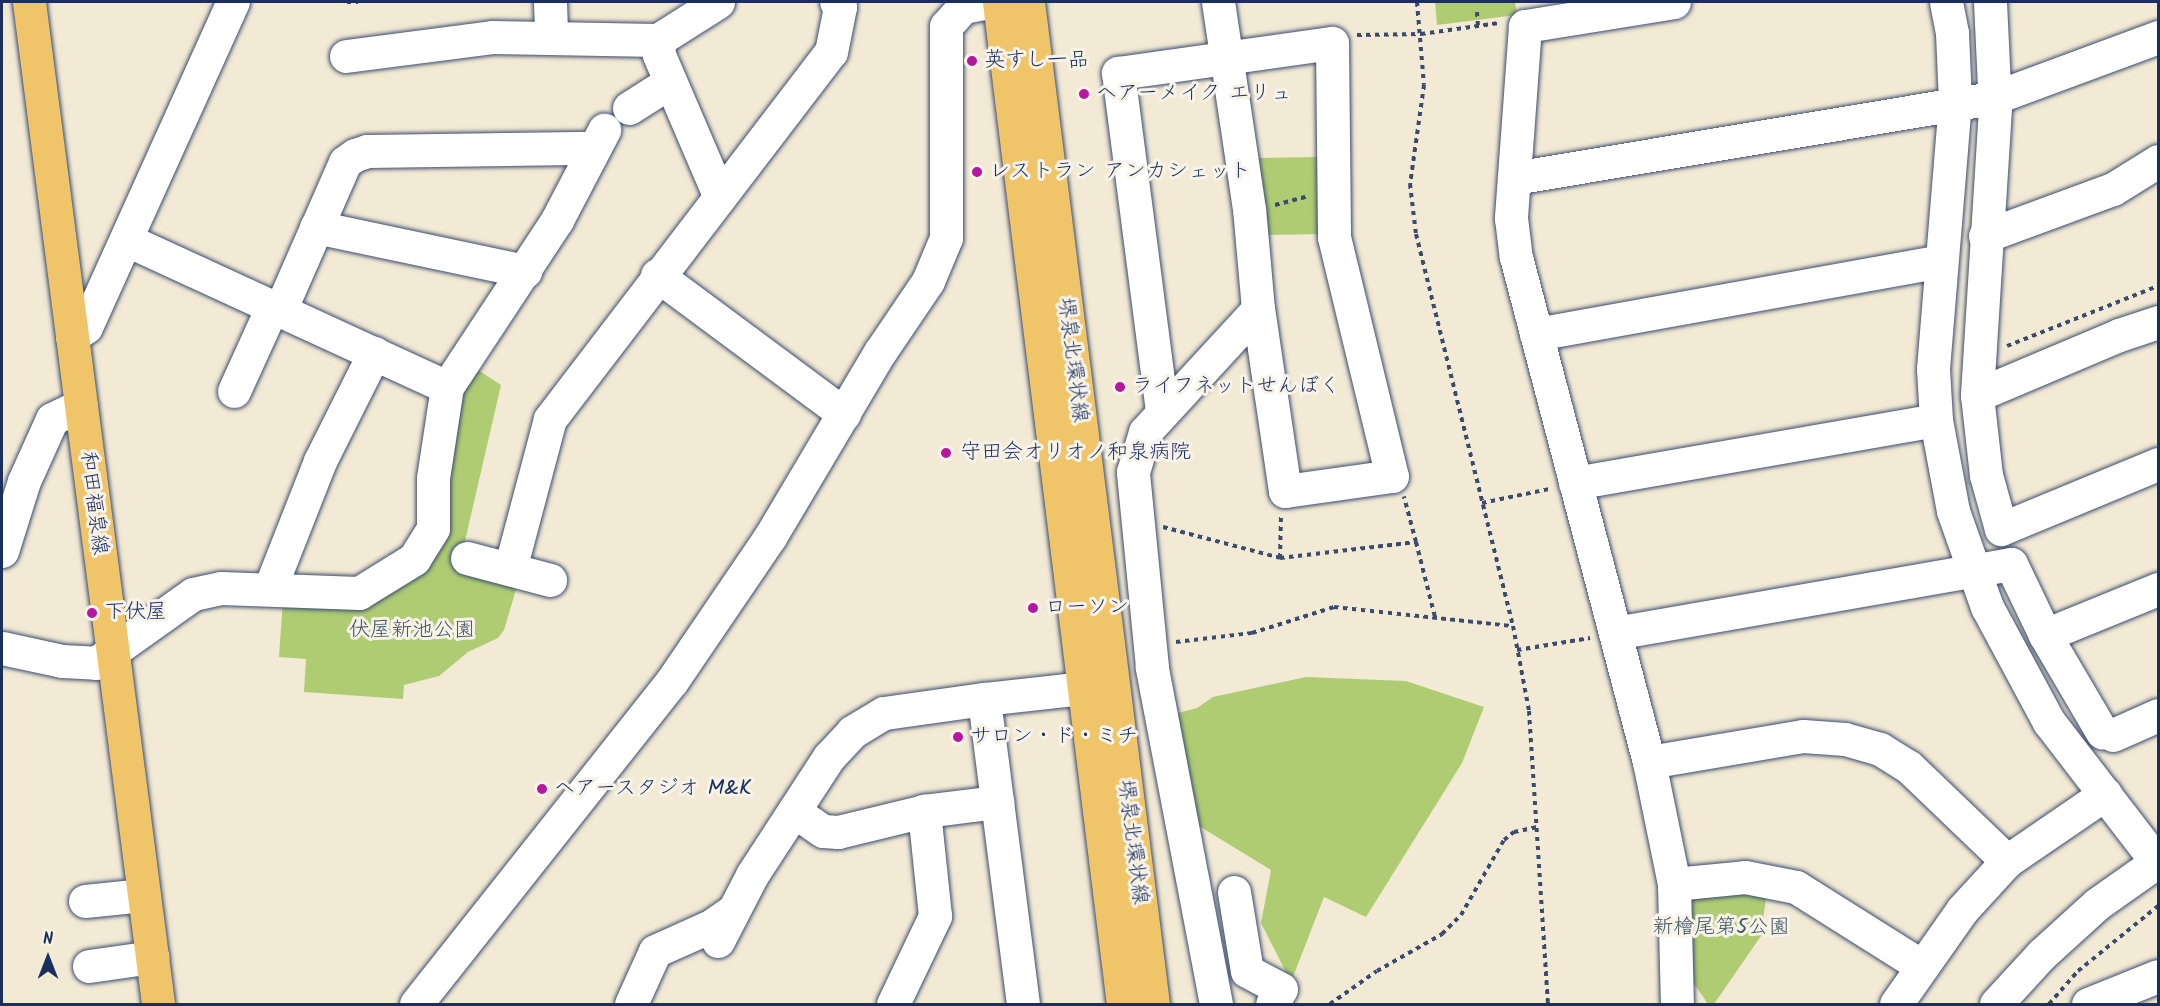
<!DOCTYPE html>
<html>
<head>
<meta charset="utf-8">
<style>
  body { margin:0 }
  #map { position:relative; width:2160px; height:1006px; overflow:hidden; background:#f2ead4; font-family:Kalam,"Klee One",sans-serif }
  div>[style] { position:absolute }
  .green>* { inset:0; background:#afcc73; transform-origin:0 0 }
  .path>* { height:4px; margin-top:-2px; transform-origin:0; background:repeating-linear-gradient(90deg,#3b4b70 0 4.5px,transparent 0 9px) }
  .roads { filter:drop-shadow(0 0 2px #3b4b70) drop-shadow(0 0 2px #3b4b70) }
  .minor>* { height:33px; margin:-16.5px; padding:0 16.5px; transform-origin:16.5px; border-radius:16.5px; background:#fff }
  .major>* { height:33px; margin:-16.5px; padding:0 16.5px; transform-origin:16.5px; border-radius:16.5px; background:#f0c469 }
  .dots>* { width:16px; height:16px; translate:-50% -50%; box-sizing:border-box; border:3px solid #f7f3e8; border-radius:50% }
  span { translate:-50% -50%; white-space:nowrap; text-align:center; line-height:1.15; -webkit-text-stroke:6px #f7f3e8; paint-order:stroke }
  .poi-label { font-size:21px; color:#1b2f5e }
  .left { translate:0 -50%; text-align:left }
  .street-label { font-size:21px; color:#1b2f5e }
  .park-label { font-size:21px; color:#405663 }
  .frame { position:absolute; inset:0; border:3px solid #1b2f5e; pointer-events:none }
  .north { position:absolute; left:18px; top:928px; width:60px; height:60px; -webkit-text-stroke:4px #f7f3e8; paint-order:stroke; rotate:0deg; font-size:16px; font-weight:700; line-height:24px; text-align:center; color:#1b2f5e }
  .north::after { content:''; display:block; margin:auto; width:21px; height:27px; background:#1b2f5e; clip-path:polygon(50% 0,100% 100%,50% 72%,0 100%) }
</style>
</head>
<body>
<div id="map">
  <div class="green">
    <div style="clip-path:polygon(1435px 2px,1515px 2px,1517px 15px,1437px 25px)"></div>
    <div style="left:1320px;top:157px;width:77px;height:63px;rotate:89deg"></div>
    <div style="clip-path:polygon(472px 366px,501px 385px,459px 567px,518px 583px,504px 630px,498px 638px,468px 652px,439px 676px,404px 685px,403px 699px,304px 692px,306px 659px,279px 657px,283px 599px,422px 559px,452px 396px)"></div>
    <div style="clip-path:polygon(1306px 677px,1406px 681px,1484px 707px,1462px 763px,1366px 917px,1324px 897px,1291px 982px,1261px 923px,1271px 870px,1199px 826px,1178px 713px,1197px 708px,1213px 697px)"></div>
    <div style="clip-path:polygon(1767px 890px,1761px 936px,1714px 1004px,1708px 1004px,1688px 975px,1688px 900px,1692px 896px)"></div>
  </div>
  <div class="path">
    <div style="left:347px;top:2px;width:11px"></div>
    <div style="left:1417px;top:2px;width:83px;rotate:85.2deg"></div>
    <div style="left:1424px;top:85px;width:100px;rotate:98deg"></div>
    <div style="left:1410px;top:184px;width:50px;rotate:83.2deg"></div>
    <div style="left:1416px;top:234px;width:404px;rotate:76.1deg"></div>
    <div style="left:1513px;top:626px;width:86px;rotate:79.3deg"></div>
    <div style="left:1529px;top:711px;width:294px;rotate:86.3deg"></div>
    <div style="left:1477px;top:12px;width:14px;rotate:86deg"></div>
    <div style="left:1357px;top:35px;width:64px;rotate:-0.9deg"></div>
    <div style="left:1421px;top:34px;width:79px;rotate:-8deg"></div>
    <div style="left:1275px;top:205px;width:34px;rotate:-15deg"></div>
    <div style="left:2007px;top:346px;width:162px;rotate:-21.7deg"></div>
    <div style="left:1482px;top:503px;width:68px;rotate:-11.8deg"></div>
    <div style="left:1163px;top:527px;width:121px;rotate:14.8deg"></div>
    <div style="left:1280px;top:558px;width:137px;rotate:-6.7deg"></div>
    <div style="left:1416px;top:542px;width:47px;rotate:-104.9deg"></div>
    <div style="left:1416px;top:542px;width:77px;rotate:75.8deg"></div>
    <div style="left:1280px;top:558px;width:41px;rotate:-88.6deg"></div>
    <div style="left:1176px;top:642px;width:77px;rotate:-6.8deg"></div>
    <div style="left:1252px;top:633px;width:86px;rotate:-17.6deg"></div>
    <div style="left:1334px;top:607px;width:180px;rotate:6.1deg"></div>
    <div style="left:1517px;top:650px;width:74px;rotate:-9.3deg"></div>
    <div style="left:1330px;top:1004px;width:57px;rotate:-35.1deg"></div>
    <div style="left:1377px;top:971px;width:75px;rotate:-29.6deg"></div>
    <div style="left:1442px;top:934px;width:27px;rotate:-45deg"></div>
    <div style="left:1461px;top:915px;width:86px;rotate:-60.2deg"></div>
    <div style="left:1504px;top:840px;width:13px;rotate:-39deg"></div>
    <div style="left:1514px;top:832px;width:25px;rotate:-12deg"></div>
    <div style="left:2049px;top:1004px;width:44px;rotate:-48.7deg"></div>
    <div style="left:2078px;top:971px;width:103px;rotate:-39.1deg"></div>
  </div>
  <div class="roads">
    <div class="minor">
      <div style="left:550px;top:2px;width:36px;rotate:88deg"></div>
      <div style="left:1674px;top:2px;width:151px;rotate:170.8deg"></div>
      <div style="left:1525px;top:26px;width:193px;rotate:94.2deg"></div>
      <div style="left:1511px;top:218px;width:39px;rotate:83deg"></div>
      <div style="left:1516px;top:257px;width:522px;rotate:75.25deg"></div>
      <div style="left:1649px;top:762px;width:125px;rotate:78.4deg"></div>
      <div style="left:1674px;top:884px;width:120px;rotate:88.6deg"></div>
      <div style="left:1946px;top:2px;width:32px;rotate:79deg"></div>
      <div style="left:1952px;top:33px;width:68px;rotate:87.5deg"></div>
      <div style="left:1955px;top:101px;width:269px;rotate:94.7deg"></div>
      <div style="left:1933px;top:369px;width:51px;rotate:86.6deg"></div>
      <div style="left:1936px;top:420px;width:93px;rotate:79.4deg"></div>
      <div style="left:1953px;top:511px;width:102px;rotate:70.5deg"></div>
      <div style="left:1987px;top:607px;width:131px;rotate:61.7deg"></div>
      <div style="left:2049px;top:722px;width:177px;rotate:52.4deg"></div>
      <div style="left:1990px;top:2px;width:106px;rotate:87.3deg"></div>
      <div style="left:1995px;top:108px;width:288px;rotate:93.6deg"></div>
      <div style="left:1977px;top:395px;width:81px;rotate:83.6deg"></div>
      <div style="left:1986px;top:475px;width:56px;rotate:74.5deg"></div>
      <div style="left:2001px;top:529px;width:170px;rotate:-22.5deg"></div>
      <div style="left:658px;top:40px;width:71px;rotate:-32.3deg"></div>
      <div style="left:346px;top:56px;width:147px;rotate:-7.4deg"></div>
      <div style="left:492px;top:37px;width:166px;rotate:1deg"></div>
      <div style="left:658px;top:40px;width:15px;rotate:86deg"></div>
      <div style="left:659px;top:55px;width:152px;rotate:66.8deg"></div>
      <div style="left:629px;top:108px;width:49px;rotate:-32.4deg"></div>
      <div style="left:1514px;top:178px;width:489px;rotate:-9.5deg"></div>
      <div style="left:1996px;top:97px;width:173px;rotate:-20.3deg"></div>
      <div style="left:316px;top:227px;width:214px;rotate:11.9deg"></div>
      <div style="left:1985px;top:236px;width:136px;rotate:-20.2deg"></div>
      <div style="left:2113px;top:189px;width:53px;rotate:-31.9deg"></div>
      <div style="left:127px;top:240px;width:352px;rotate:24.7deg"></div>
      <div style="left:657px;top:275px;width:233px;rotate:36.6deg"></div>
      <div style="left:281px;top:308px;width:159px;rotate:-66.3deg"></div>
      <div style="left:345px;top:162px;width:12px;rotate:-35deg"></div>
      <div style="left:355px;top:155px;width:13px;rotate:-18deg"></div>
      <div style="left:367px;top:151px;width:227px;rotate:-0.8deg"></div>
      <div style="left:1536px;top:334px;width:411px;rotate:-10.2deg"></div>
      <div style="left:72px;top:337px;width:17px;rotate:-36deg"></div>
      <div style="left:86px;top:327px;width:357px;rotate:-65.7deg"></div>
      <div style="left:234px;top:391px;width:94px;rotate:-65.6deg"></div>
      <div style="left:1977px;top:395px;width:154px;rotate:-22.9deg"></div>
      <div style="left:2119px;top:335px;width:41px;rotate:-18.4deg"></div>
      <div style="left:1162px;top:411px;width:341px;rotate:-97.4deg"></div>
      <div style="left:1118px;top:73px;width:216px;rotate:-8deg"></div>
      <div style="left:1332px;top:43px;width:194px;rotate:89.4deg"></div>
      <div style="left:1334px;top:237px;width:246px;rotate:76.4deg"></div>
      <div style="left:1392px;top:476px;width:108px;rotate:172deg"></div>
      <div style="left:1285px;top:491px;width:184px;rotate:-98.4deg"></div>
      <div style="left:1575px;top:483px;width:366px;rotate:-9.9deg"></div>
      <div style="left:2px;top:551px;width:73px;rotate:-72.6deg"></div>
      <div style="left:24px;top:481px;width:68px;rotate:-65.7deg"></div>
      <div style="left:52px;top:419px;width:32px;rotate:-26deg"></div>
      <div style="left:467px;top:558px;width:86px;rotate:14.8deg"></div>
      <div style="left:510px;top:569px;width:155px;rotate:-75.1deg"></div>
      <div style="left:550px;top:419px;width:462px;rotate:-52.6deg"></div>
      <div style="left:831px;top:52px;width:46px;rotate:-78.7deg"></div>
      <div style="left:840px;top:7px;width:6px;rotate:-129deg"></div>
      <div style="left:270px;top:588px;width:136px;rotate:-68.5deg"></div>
      <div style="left:320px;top:461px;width:121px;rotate:-63.4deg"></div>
      <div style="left:1615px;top:633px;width:402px;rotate:-9.9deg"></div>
      <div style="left:2011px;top:564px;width:79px;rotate:64.4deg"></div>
      <div style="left:2045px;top:635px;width:113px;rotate:59.6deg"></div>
      <div style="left:2045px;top:635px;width:122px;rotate:-22.2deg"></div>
      <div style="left:2px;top:648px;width:61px;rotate:12.2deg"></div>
      <div style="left:62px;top:661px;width:34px;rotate:3deg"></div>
      <div style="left:96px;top:663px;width:119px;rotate:-35.4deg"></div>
      <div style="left:193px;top:594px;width:29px;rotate:-12deg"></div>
      <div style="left:221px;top:588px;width:138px;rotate:2.1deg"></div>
      <div style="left:359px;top:593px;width:65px;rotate:-31.7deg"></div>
      <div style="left:414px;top:559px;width:36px;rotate:-58deg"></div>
      <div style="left:433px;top:528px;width:50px;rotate:-90deg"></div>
      <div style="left:433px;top:478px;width:92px;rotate:-81.3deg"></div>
      <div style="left:447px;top:387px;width:200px;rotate:-56.6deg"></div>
      <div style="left:557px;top:220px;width:102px;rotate:-62.4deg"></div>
      <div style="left:2113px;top:735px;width:49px;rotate:-24deg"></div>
      <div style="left:1649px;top:762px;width:156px;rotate:-9.6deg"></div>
      <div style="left:1803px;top:736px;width:42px;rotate:4.1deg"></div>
      <div style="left:1845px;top:739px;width:36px;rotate:16deg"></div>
      <div style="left:1880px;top:749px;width:34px;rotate:32deg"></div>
      <div style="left:1909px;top:767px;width:136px;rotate:43.8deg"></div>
      <div style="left:794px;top:811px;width:35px;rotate:35deg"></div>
      <div style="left:823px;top:831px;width:15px;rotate:4deg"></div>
      <div style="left:838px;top:832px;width:89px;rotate:-13.7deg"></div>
      <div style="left:1674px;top:884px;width:71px;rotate:-5.6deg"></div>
      <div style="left:1745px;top:877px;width:52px;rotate:11.1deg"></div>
      <div style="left:1796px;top:887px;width:146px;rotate:32.2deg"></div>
      <div style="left:1234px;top:892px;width:80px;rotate:80.7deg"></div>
      <div style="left:1247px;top:971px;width:38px;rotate:28deg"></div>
      <div style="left:1281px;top:989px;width:17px;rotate:121deg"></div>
      <div style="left:85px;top:901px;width:59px;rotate:-5.8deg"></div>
      <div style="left:718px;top:941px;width:74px;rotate:-62.7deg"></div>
      <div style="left:752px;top:875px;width:141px;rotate:-56.9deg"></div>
      <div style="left:829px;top:757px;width:34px;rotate:-47deg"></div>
      <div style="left:852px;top:732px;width:37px;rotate:-31deg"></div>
      <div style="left:884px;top:713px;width:101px;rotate:-8deg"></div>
      <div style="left:89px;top:966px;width:64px;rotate:-8.1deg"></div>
      <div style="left:416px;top:1004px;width:412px;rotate:-51.6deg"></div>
      <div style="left:672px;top:681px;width:174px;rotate:-55.8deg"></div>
      <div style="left:770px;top:537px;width:215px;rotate:-59.3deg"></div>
      <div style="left:880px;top:352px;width:86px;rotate:-55.9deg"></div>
      <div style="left:928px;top:281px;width:47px;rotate:-67.3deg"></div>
      <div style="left:946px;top:238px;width:212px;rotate:-90deg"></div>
      <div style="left:946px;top:26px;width:25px;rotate:-48deg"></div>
      <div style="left:963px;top:7px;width:25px;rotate:-11deg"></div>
      <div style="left:631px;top:1004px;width:58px;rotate:-65.6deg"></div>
      <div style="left:655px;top:951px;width:61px;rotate:-24.1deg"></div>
      <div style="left:711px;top:926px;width:24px;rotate:-35deg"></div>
      <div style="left:893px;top:1004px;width:98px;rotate:-64.5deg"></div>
      <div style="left:935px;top:916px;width:106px;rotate:-96deg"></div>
      <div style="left:924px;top:811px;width:74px;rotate:-7deg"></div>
      <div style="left:1023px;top:1004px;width:307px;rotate:-97.3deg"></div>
      <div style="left:984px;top:699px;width:128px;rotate:-6.3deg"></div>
      <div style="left:1216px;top:1004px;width:343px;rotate:-100.8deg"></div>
      <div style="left:1152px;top:667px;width:196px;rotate:-95.6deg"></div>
      <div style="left:1133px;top:472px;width:42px;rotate:-73.3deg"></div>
      <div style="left:1145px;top:432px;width:167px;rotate:-47.4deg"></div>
      <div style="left:1258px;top:309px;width:100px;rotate:-95.1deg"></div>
      <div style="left:1249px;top:209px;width:209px;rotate:-98.5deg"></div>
      <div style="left:1896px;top:1004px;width:115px;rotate:-54.9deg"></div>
      <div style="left:1962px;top:910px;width:67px;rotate:-47.4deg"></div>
      <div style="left:2007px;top:861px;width:119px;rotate:-34.4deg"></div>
      <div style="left:1996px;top:1004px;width:68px;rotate:-47.4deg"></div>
      <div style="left:2042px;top:954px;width:74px;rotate:-42.3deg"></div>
      <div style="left:2097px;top:904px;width:75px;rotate:-35.2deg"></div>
      <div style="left:2088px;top:1004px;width:75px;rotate:-21.8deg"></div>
    </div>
    <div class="major">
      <div style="left:29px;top:2px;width:1010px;rotate:82.66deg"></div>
      <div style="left:999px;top:2px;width:1010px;rotate:82.95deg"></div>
      <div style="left:1028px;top:2px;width:1010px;rotate:82.89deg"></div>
    </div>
  </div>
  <div class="dots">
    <div style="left:972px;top:61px;background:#b5179e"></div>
    <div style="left:1084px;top:94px;background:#b5179e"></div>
    <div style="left:977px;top:172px;background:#b5179e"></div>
    <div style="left:1120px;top:387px;background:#b5179e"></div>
    <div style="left:946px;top:453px;background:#b5179e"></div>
    <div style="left:1033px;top:608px;background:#b5179e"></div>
    <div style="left:92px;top:613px;background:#b5179e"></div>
    <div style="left:958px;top:737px;background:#b5179e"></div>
    <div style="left:542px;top:789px;background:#b5179e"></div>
  </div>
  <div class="poi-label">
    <span class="left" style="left:984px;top:61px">英すし一品</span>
    <span class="left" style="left:1096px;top:94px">ヘアーメイク エリュ</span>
    <span class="left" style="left:989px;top:172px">レストラン アンカシェット</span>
    <span class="left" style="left:1132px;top:387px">ライフネットせんぼく</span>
    <span class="left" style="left:960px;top:453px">守田会オリオノ和泉病院</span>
    <span class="left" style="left:1045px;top:608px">ローソン</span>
    <span class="left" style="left:104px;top:613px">下伏屋</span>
    <span class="left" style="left:970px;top:737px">サロン・ド・ミチ</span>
    <span class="left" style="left:554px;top:789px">ヘアースタジオ M&amp;K</span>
  </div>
  <div class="street-label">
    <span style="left:1072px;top:360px;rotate:83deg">堺泉北環状線</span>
    <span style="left:93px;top:503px;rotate:83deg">和田福泉線</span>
    <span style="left:1132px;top:842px;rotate:83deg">堺泉北環状線</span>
  </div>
  <div class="park-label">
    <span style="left:412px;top:631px">伏屋新池公園</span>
    <span style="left:1721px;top:928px">新檜尾第5公園</span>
  </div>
  <div class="frame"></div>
  <div class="north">N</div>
</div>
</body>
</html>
